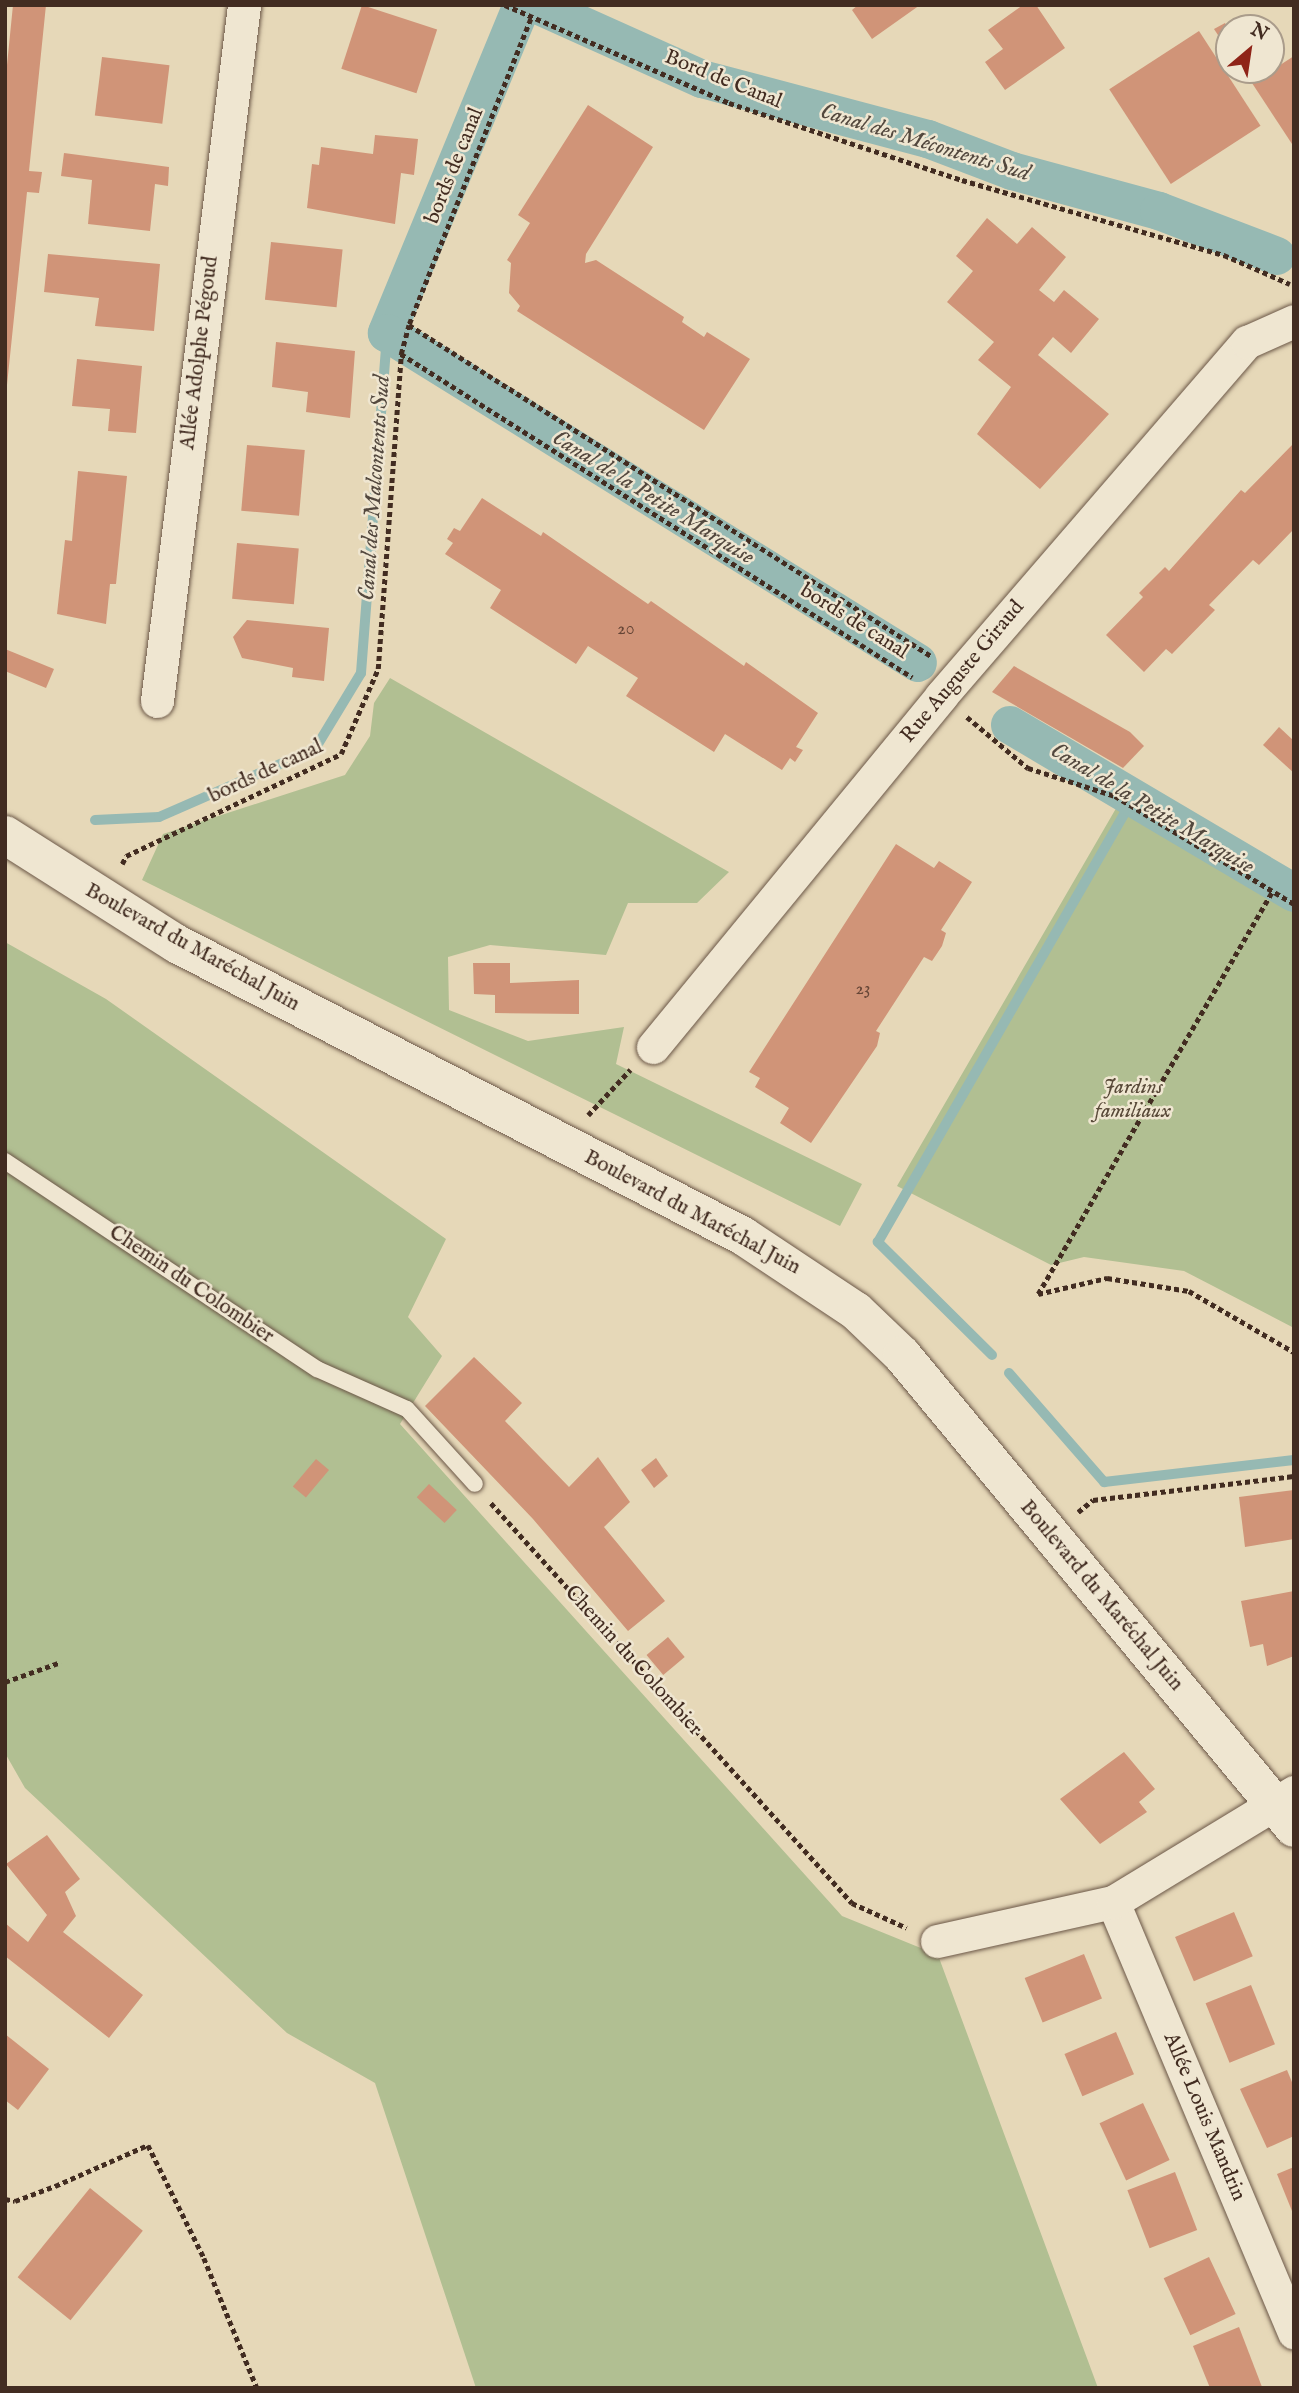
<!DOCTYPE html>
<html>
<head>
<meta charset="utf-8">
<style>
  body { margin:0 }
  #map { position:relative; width:1299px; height:2393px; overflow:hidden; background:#e6d8b8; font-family:"IM FELL English",serif }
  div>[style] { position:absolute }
  .green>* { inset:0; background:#b1bf92 }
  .stream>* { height:10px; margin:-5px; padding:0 5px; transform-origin:5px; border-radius:5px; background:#96b9b3 }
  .canal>* { height:38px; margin:-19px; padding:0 19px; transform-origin:19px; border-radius:19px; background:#96b9b3 }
  .building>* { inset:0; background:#d09478; transform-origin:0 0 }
  .path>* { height:4.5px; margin-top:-2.25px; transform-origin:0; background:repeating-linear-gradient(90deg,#422c21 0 5px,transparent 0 8.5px) }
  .roads { filter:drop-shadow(0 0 2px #6b5747) drop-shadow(0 0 2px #6b5747) }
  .service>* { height:16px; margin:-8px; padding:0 8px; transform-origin:8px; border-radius:8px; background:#efe6d1 }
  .minor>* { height:33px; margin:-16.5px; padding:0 16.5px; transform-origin:16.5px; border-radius:16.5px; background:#efe6d1 }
  .secondary>* { height:38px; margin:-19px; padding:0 19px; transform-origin:19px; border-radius:19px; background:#efe6d1 }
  span { translate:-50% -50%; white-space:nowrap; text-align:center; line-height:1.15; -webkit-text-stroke:5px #efe6d1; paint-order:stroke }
  .number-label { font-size:18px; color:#664637 }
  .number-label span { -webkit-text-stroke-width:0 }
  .street-label { font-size:21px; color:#422c21 }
  .park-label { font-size:21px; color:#584938; font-style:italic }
  .water-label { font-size:23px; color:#53483e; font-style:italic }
  .frame { position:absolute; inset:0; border:7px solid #422c21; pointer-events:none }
  .north { position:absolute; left:1215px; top:14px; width:70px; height:70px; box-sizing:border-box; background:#efe6d1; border:2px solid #aa9c8b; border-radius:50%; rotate:29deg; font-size:19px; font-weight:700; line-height:28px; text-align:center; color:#422c21 }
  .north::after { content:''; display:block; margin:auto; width:24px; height:32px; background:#8f2418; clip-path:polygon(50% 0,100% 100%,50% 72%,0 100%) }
</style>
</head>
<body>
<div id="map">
  <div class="green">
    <div style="clip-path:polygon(390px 678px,729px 872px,697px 903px,628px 903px,606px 955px,490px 945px,448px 957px,449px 1010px,528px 1041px,624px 1027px,616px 1064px,862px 1184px,840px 1226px,142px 880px,163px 834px,345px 775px,370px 736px,374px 703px)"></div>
    <div style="clip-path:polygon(1129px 786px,1294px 886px,1294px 1328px,1184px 1271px,1084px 1257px,1051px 1265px,897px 1186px)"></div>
    <div style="clip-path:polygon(5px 942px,106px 999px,446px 1239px,408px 1317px,442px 1356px,400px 1424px,842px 1916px,938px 1955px,1098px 2388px,476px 2388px,375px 2083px,287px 2033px,25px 1788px,5px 1753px)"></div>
  </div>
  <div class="stream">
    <div style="left:95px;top:820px;width:64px;rotate:-2.7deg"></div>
    <div style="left:159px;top:817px;width:170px;rotate:-23.6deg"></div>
    <div style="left:315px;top:749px;width:89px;rotate:-58.8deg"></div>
    <div style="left:361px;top:673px;width:341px;rotate:-85.6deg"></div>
    <div style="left:992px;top:1355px;width:161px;rotate:-135.3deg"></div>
    <div style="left:878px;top:1242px;width:497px;rotate:-60.1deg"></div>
    <div style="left:1009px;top:1373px;width:145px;rotate:48.9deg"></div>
    <div style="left:1104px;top:1482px;width:191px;rotate:-6.6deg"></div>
  </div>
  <div class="canal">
    <div style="left:522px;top:5px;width:355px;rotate:112.4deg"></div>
    <div style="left:387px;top:333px;width:625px;rotate:31.86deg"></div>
    <div style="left:537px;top:5px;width:181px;rotate:24.2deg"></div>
    <div style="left:702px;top:79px;width:234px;rotate:14.9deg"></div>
    <div style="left:928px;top:139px;width:90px;rotate:20.9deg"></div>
    <div style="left:1012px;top:171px;width:152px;rotate:15.2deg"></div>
    <div style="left:1159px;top:211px;width:126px;rotate:20.9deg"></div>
    <div style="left:1010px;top:725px;width:330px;rotate:30.6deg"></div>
  </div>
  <div class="building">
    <div style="clip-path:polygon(13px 5px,46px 5px,29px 171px,42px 172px,39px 193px,27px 192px,7px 385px,5px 85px)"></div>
    <div style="left:362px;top:5px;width:79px;height:67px;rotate:18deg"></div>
    <div style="clip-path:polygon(858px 5px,920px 5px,872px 39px,852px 10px)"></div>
    <div style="clip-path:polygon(1023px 5px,1036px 5px,1065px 48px,1005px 90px,985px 62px,1003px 49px,988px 30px)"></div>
    <div style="clip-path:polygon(1225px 23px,1229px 30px,1229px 52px,1214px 29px)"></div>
    <div style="left:1199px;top:31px;width:113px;height:107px;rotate:57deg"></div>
    <div style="clip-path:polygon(1294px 56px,1294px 147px,1252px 83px)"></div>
    <div style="left:102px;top:57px;width:68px;height:59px;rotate:7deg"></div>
    <div style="clip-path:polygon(588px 105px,653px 147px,586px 254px,585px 263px,596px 260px,684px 317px,682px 322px,704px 337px,707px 332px,750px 359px,704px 430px,517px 311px,520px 306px,509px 293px,511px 263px,507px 260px,530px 223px,518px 215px)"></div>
    <div style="clip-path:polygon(375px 135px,418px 139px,414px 175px,401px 173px,395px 224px,307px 208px,312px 164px,319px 165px,321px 147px,373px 154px)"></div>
    <div style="clip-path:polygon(64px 153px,169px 167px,168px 186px,155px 184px,150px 231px,88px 224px,92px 180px,61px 176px)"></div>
    <div style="clip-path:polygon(987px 218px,1017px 244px,1032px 227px,1066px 257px,1039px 290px,1054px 302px,1064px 290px,1099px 319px,1071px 353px,1053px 337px,1038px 355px,1109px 414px,1040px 489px,977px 434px,1011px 387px,978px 360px,994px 342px,947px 302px,973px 271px,956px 256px)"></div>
    <div style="left:271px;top:242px;width:72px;height:58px;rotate:6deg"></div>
    <div style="clip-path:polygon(48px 254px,160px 264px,154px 331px,95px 326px,99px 298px,44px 292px)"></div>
    <div style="clip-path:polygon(276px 342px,355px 351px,350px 418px,306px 412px,308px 392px,272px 387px)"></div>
    <div style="clip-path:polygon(77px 359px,142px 366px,136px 433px,108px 431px,110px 409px,72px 406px)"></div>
    <div style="clip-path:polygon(1294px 443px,1294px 529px,1259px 565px,1253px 560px,1209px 605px,1215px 610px,1172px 654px,1166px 649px,1144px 672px,1106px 635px,1143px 597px,1139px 593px,1165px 567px,1169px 571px,1241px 490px,1245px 493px)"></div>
    <div style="left:247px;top:445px;width:58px;height:66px;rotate:5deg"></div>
    <div style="clip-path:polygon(78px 471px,127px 476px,116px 584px,110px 584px,106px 624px,57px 614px,65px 540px,72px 541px)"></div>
    <div style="clip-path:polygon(482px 498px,541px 536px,543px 532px,648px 604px,651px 601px,744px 666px,746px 662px,818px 713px,796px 747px,803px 750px,795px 762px,790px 758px,782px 770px,725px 734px,714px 752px,626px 696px,638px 678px,588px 646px,576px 664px,490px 608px,501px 590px,445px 554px,453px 543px,447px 539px,454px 528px,460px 531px)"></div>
    <div style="left:237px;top:543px;width:62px;height:56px;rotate:5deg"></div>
    <div style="clip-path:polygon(247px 620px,329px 628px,324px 681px,292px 677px,293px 668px,242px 658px,233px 637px)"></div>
    <div style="clip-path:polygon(5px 649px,54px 669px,46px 688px,5px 671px)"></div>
    <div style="clip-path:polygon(1014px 666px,1130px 732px,1144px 746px,1123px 768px,992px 692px)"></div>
    <div style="clip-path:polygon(1279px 727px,1294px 741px,1294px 773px,1263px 745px)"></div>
    <div style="clip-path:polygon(896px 844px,934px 868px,939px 861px,972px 882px,941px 930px,946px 933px,942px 946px,932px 961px,924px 957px,876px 1031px,880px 1033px,877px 1046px,811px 1143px,780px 1123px,789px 1108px,755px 1087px,760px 1078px,749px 1072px)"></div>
    <div style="clip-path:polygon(473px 963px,510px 963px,510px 983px,579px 980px,579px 1014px,495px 1013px,495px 995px,474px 994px)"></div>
    <div style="clip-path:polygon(474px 1357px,522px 1403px,505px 1421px,569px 1487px,598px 1457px,630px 1502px,604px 1527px,665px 1601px,628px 1631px,533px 1519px,425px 1406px)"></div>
    <div style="clip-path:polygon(656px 1458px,668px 1476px,654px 1488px,641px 1470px)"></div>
    <div style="left:316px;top:1459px;width:17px;height:36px;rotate:40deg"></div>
    <div style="left:429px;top:1484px;width:38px;height:18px;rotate:43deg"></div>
    <div style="clip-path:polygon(1294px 1490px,1294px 1539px,1245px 1547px,1239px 1497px)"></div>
    <div style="clip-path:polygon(1294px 1591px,1294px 1656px,1267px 1666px,1263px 1644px,1250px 1647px,1241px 1601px)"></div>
    <div style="left:668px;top:1637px;width:26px;height:28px;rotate:50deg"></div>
    <div style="clip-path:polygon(1124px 1752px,1155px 1789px,1139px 1802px,1147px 1812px,1100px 1844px,1060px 1799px)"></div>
    <div style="clip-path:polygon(47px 1835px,80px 1879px,65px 1892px,76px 1916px,63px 1932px,143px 1995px,109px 2038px,5px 1956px,5px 1923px,28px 1942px,47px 1915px,6px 1864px)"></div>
    <div style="left:1234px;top:1912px;width:48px;height:64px;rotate:67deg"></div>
    <div style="left:1084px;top:1954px;width:48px;height:64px;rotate:68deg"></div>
    <div style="left:1251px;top:1985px;width:64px;height:49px;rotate:68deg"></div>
    <div style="left:1116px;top:2032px;width:46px;height:56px;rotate:67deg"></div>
    <div style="clip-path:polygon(5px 2034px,49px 2069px,18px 2110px,5px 2100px)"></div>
    <div style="clip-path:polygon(1287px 2070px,1294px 2087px,1294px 2136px,1267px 2148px,1240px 2089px)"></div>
    <div style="left:1143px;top:2103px;width:63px;height:48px;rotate:65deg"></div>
    <div style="clip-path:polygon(1294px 2167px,1294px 2216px,1277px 2174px)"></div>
    <div style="left:1175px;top:2172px;width:62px;height:51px;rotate:69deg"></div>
    <div style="left:90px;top:2188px;width:68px;height:115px;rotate:39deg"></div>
    <div style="left:1209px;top:2257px;width:63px;height:50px;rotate:65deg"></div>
    <div style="clip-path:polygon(1239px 2327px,1262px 2387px,1210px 2388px,1193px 2346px)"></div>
  </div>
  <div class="path">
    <div style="left:505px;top:5px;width:244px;rotate:23.6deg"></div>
    <div style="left:729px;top:103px;width:245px;rotate:18.3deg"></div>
    <div style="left:962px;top:180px;width:273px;rotate:16deg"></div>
    <div style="left:1224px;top:255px;width:72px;rotate:23.7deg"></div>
    <div style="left:531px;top:19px;width:329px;rotate:111.7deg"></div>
    <div style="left:409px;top:325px;width:618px;rotate:32.38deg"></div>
    <div style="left:401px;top:354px;width:605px;rotate:32.3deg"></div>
    <div style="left:967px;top:717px;width:80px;rotate:39.9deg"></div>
    <div style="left:1028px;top:768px;width:91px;rotate:17.8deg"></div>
    <div style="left:1115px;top:796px;width:209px;rotate:31.1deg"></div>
    <div style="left:122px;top:864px;width:9px;rotate:-63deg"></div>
    <div style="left:126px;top:856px;width:238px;rotate:-25.4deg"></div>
    <div style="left:341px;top:754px;width:93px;rotate:-66.5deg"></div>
    <div style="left:378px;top:669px;width:316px;rotate:-85.8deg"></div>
    <div style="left:401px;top:354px;width:30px;rotate:-75deg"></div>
    <div style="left:588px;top:1115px;width:62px;rotate:-47deg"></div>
    <div style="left:1038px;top:1294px;width:467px;rotate:-59.8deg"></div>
    <div style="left:1038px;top:1294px;width:71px;rotate:-13.1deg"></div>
    <div style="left:1107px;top:1278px;width:83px;rotate:9deg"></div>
    <div style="left:1189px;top:1291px;width:121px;rotate:30.2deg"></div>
    <div style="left:491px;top:1503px;width:539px;rotate:47.93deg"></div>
    <div style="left:852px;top:1903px;width:60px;rotate:24.4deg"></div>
    <div style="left:1078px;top:1512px;width:19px;rotate:-39deg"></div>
    <div style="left:1093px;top:1500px;width:202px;rotate:-6.8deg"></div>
    <div style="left:5px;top:1682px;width:59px;rotate:-19.7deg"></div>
    <div style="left:5px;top:2199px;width:10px;rotate:11deg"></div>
    <div style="left:15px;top:2201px;width:43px;rotate:-20.6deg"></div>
    <div style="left:55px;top:2186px;width:102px;rotate:-23.8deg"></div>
    <div style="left:148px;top:2145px;width:126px;rotate:63.6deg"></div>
    <div style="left:204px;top:2258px;width:140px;rotate:67.8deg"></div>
  </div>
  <div class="roads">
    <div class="service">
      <div style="left:5px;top:1161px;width:375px;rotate:33.7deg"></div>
      <div style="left:317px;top:1369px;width:98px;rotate:24deg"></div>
      <div style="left:407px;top:1409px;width:101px;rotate:47.8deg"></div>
    </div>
    <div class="minor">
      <div style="left:157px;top:701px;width:701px;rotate:-82.87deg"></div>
      <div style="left:653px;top:1047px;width:454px;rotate:-50.6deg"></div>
      <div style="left:941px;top:696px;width:468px;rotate:-49.2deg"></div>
      <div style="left:1247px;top:342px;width:51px;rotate:-24.1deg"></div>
      <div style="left:1113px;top:1902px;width:467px;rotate:67.2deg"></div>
      <div style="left:937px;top:1941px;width:180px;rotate:-12.5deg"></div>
      <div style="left:1113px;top:1902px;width:212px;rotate:-31.3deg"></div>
    </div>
    <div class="secondary">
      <div style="left:5px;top:835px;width:204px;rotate:32.4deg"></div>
      <div style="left:177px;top:944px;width:637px;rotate:27.29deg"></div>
      <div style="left:743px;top:1236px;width:136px;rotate:33.6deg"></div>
      <div style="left:856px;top:1311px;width:64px;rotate:43.7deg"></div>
      <div style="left:902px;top:1355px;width:614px;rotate:50.35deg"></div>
    </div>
  </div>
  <div class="number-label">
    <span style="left:626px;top:630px">20</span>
    <span style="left:863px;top:990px">23</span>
  </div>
  <div class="street-label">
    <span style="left:723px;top:80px;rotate:22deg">Bord de Canal</span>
    <span style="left:455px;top:166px;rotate:-68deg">bords de canal</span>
    <span style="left:200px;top:353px;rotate:-83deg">Allée Adolphe Pégoud</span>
    <span style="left:854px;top:622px;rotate:32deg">bords de canal</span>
    <span style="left:963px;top:672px;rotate:-50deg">Rue Auguste Giraud</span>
    <span style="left:266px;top:772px;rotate:-25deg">bords de canal</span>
    <span style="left:192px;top:948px;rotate:29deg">Boulevard du Maréchal Juin</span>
    <span style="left:692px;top:1213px;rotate:28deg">Boulevard du Maréchal Juin</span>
    <span style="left:191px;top:1285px;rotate:34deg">Chemin du Colombier</span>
    <span style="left:1101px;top:1596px;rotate:50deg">Boulevard du Maréchal Juin</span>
    <span style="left:633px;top:1661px;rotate:48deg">Chemin du Colombier</span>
    <span style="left:1204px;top:2117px;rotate:67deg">Allée Louis Mandrin</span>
  </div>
  <div class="park-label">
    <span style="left:1133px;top:1100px">Jardins<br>familiaux</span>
  </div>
  <div class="water-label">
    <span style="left:925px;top:143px;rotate:17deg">Canal des Mécontents Sud</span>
    <span style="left:375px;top:488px;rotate:-86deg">Canal des Malcontents Sud</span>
    <span style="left:653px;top:498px;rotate:32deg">Canal de la Petite Marquise</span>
    <span style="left:1152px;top:809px;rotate:31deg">Canal de la Petite Marquise</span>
  </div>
  <div class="frame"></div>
  <div class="north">N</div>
</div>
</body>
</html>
